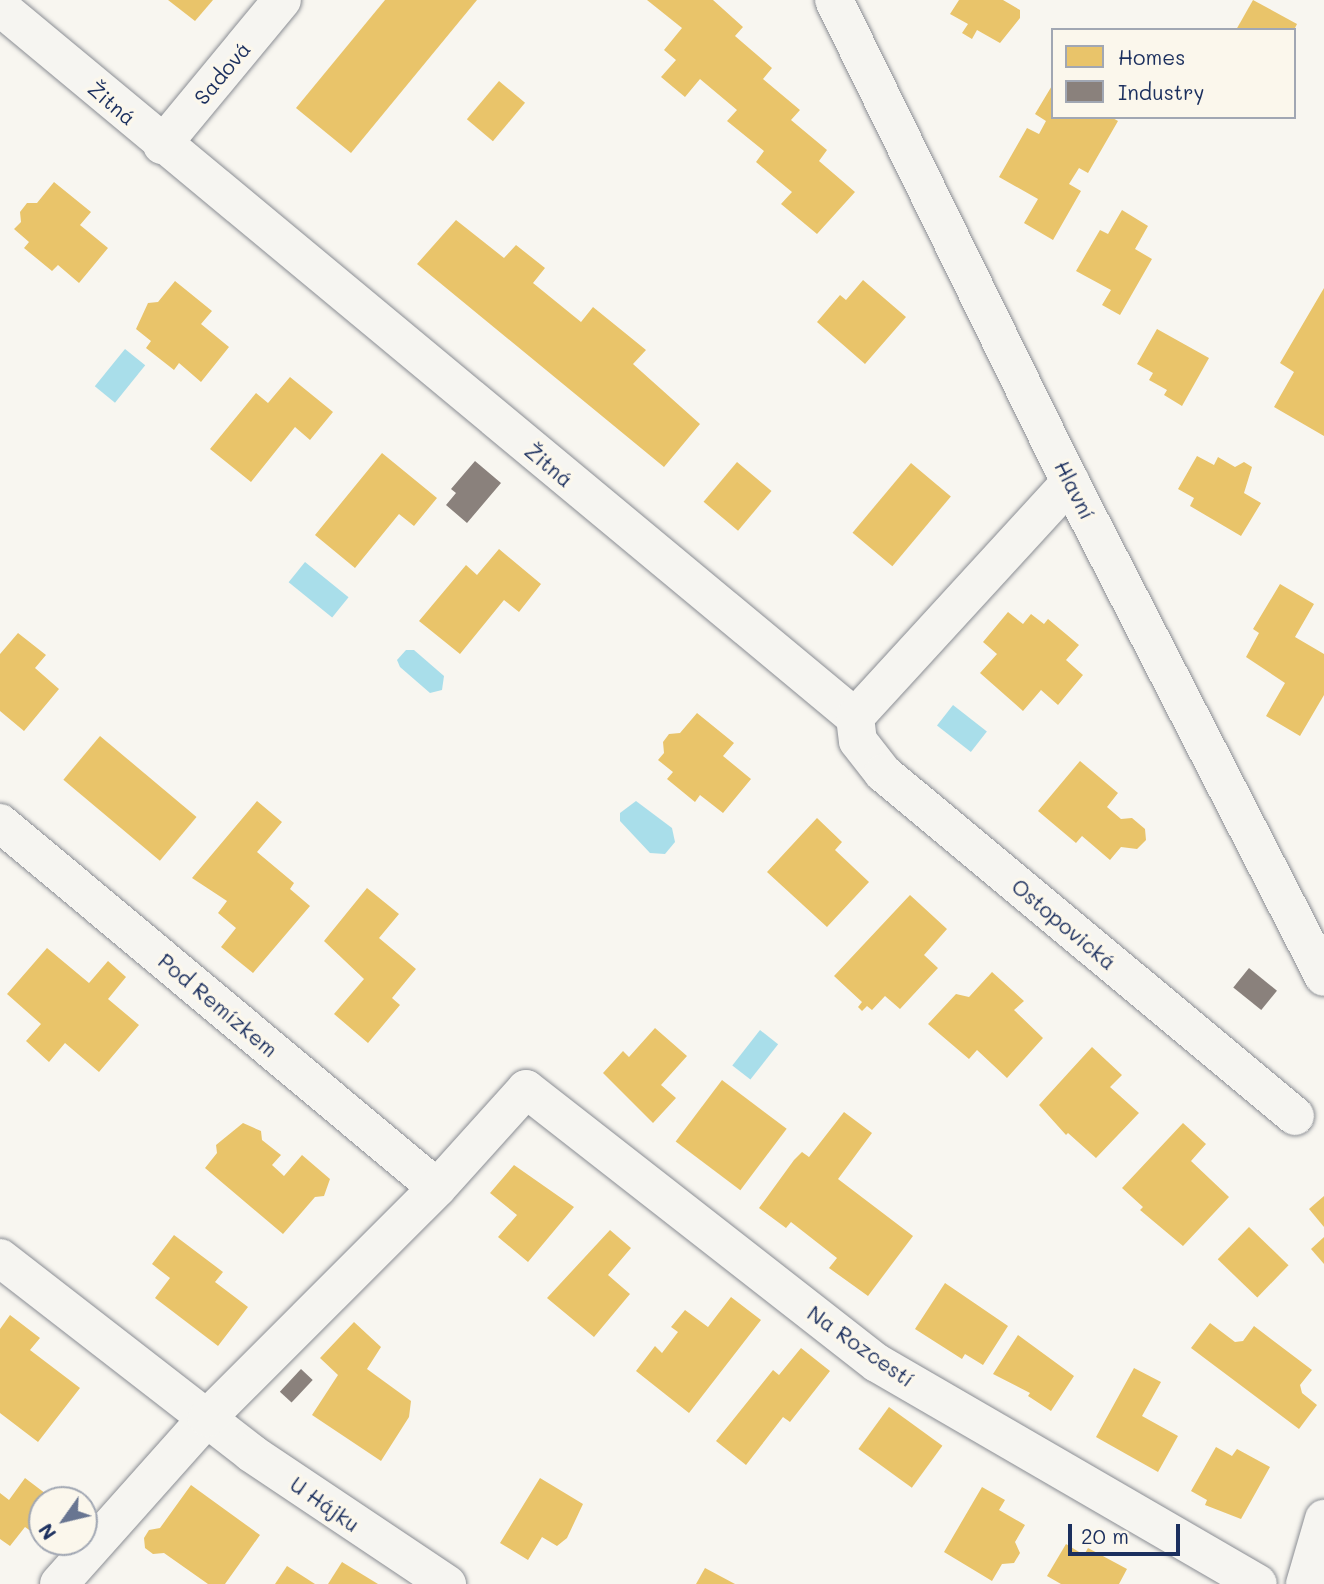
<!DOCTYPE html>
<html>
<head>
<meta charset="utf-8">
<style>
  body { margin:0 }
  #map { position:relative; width:1324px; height:1584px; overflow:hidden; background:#f8f6f0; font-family:Mali,sans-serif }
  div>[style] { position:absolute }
  .water>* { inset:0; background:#a9deea; transform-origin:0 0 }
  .homes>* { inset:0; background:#e9c46a; transform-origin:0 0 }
  .industry>* { inset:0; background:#8a817c; transform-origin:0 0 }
  .roads { filter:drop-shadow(0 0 2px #8b8e94) drop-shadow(0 0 2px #8b8e94) }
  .minor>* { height:38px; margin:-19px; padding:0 19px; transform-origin:19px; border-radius:19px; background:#f6f5f1 }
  span { translate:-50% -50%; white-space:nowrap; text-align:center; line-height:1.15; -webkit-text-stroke:7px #fbf7ec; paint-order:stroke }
  .street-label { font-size:21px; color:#1b2f5e }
  .legend { position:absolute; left:1051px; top:28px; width:245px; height:91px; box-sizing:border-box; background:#fbf7ec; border:2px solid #a1a7b3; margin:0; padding:9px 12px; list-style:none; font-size:21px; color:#1b2f5e }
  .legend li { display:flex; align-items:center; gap:14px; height:35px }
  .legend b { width:35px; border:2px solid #a1a7b3 }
  .north { position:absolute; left:28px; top:1486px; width:70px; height:70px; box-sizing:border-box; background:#fbf7ec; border:2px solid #a1a7b3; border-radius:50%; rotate:236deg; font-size:19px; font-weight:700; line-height:28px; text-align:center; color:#1b2f5e }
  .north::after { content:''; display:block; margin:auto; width:24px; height:32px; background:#687591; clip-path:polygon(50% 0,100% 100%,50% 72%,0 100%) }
  .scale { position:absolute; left:1068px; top:1524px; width:112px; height:32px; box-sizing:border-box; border:4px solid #1b2f5e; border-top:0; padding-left:9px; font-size:21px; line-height:24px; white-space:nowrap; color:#1b2f5e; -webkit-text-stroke:5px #fbf7ec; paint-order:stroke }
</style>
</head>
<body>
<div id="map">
  <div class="water">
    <div style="left:125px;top:349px;width:26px;height:48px;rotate:39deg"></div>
    <div style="left:305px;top:562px;width:56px;height:26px;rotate:39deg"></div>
    <div style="clip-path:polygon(406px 650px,414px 650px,444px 676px,442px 690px,430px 693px,400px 667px,397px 660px)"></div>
    <div style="left:953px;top:705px;width:43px;height:26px;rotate:38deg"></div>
    <div style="clip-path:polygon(636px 801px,672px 828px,675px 842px,665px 854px,650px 853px,620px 821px,620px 813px)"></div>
    <div style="left:760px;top:1030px;width:23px;height:45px;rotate:38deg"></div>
  </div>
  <div class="homes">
    <div style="clip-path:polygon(168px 0,213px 0,195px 21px)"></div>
    <div style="clip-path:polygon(385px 0,477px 0,351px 153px,296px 108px)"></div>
    <div style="clip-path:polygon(647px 0,713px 0,743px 27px,735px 36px,772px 68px,763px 79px,800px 110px,791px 120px,827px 150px,819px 161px,855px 192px,817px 234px,781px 204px,792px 192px,756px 162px,764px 151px,727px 121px,737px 110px,700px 79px,685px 97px,661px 77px,676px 60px,664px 50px,682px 28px)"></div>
    <div style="clip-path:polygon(959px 0,1003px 0,1020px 10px,1020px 18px,1000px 43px,977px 30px,972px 39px,962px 33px,968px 24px,950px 14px)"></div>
    <div style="clip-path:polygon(1253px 0,1297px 24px,1294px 30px,1236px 30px)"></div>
    <div style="left:499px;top:81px;width:34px;height:50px;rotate:40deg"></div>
    <div style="clip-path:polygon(1053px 84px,1053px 117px,1111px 117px,1118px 121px,1088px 173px,1079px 168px,1069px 184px,1081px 191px,1053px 240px,1024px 223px,1038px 199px,999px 177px,1027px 128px,1039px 134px,1046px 121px,1035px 114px)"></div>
    <div style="clip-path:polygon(54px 182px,91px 212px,80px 225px,108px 248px,79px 283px,58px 265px,52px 271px,24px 248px,29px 242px,14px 229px,21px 222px,20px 212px,27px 203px,37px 203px)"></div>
    <div style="clip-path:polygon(1122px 210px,1148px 226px,1135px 249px,1152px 259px,1120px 315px,1102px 305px,1111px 290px,1076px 271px,1100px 230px,1108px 234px)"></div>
    <div style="clip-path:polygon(456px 220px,504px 258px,516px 245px,545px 268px,533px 283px,581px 322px,593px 307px,646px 350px,633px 364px,700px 424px,664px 467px,417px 264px)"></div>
    <div style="clip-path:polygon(863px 280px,906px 317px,865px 364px,817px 322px,840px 295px,846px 300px)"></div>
    <div style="clip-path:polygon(175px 281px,212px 311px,201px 324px,229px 347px,201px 382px,179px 363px,174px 370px,146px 348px,151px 341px,136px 329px,148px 303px,158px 302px)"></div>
    <div style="clip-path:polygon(1324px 288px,1324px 436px,1274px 407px,1294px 372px,1280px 363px)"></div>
    <div style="clip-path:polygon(1157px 329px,1209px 358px,1182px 406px,1164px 395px,1167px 390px,1149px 380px,1153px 373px,1137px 364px)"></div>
    <div style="clip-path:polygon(290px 377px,333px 412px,310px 440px,295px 427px,251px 482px,210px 449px,256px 393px,268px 403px)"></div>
    <div style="clip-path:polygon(382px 453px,437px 498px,414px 526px,399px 514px,355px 568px,315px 535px)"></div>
    <div style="clip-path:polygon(1197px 456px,1214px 465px,1218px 457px,1235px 467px,1244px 462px,1252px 467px,1244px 493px,1261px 503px,1241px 536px,1190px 506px,1194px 498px,1178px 489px)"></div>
    <div style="left:737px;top:462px;width:45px;height:52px;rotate:40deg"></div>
    <div style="left:911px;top:463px;width:52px;height:91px;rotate:40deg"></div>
    <div style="clip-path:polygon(499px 549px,541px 584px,519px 612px,504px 600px,460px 654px,419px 621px,466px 565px,477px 575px)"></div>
    <div style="clip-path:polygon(1280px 584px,1314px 604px,1295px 637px,1324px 654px,1324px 695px,1300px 736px,1266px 716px,1285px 683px,1246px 657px,1259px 633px,1253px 629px)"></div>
    <div style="clip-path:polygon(1008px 612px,1023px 624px,1031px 614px,1044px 624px,1048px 619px,1079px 645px,1066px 660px,1083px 675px,1058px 705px,1041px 690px,1023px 711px,980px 673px,997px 654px,983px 642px)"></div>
    <div style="clip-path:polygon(18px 633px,46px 655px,35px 668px,59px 689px,24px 731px,0 711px,0 654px)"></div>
    <div style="clip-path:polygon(697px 713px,734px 743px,723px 756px,751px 779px,723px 813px,700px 795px,695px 802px,667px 779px,673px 772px,658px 760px,664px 753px,663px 742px,669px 734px,680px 733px)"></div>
    <div style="left:100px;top:736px;width:126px;height:57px;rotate:40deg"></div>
    <div style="clip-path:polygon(1080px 761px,1118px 793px,1107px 807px,1121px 819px,1132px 818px,1145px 829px,1146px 840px,1137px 849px,1121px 847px,1110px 860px,1082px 836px,1076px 843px,1038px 811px)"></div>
    <div style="clip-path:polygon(257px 801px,282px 822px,257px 852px,294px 883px,290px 889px,310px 906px,253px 973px,221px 947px,236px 928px,218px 913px,227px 901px,192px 878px)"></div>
    <div style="clip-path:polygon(817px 818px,842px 842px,835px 850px,869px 882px,827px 927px,767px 872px)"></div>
    <div style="clip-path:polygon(367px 888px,399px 914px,379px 938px,416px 969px,392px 998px,400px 1005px,368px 1043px,334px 1014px,364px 979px,324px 941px)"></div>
    <div style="clip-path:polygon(910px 895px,947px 929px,924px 955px,938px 968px,900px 1009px,885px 996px,872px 1010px,867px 1006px,862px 1011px,858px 1007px,862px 1002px,834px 976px)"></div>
    <div style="clip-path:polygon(47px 948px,89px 983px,108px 961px,126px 977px,108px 999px,139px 1025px,99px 1072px,65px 1043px,49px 1062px,26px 1041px,41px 1024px,7px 994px)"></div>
    <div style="clip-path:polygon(992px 972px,1024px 1001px,1014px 1010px,1043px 1038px,1007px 1078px,977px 1050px,969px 1059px,928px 1024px,956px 994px,969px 997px)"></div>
    <div style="clip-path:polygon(655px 1028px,687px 1056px,661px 1085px,676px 1098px,653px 1123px,603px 1073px,623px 1051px,629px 1057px)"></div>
    <div style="clip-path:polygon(1092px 1047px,1122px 1075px,1110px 1087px,1139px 1113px,1096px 1158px,1068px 1133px,1066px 1135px,1039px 1105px)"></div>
    <div style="left:722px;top:1080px;width:81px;height:77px;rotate:37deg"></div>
    <div style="clip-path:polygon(844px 1112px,872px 1133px,838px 1179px,913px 1236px,868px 1296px,829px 1268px,837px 1258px,791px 1222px,786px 1228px,759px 1208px,794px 1160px,802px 1152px,809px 1157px)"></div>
    <div style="clip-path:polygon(243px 1123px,261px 1131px,262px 1140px,281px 1155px,272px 1165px,284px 1176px,302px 1155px,330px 1179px,324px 1196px,315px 1197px,283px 1234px,205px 1168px,217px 1153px,216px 1145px)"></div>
    <div style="clip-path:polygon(1183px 1123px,1206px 1144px,1191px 1161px,1229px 1197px,1183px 1246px,1140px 1210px,1143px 1207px,1122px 1188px)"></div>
    <div style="clip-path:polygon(514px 1165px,574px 1207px,528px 1262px,498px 1237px,517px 1215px,490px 1193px)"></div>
    <div style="clip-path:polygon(1324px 1196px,1324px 1227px,1309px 1209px)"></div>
    <div style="left:1249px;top:1227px;width:55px;height:45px;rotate:44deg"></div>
    <div style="clip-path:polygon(610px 1230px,631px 1248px,608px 1275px,630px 1294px,594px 1337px,547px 1298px)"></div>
    <div style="clip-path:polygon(174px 1235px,223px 1272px,215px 1282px,248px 1307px,218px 1346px,155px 1298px,170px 1278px,152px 1264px)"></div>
    <div style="clip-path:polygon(1324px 1237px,1324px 1264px,1311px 1249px)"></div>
    <div style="clip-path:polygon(945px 1283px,1008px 1326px,983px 1365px,965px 1354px,962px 1359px,915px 1329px)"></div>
    <div style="clip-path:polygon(731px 1297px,761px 1320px,689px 1413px,636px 1371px,655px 1346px,662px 1353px,678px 1332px,671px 1327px,685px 1310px,708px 1327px)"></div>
    <div style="clip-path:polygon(10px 1315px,40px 1338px,30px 1350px,80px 1388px,38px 1442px,0 1413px,0 1329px)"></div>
    <div style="clip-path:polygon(354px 1322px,381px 1347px,367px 1369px,411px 1401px,409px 1417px,381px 1461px,312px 1415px,338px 1375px,320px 1358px)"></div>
    <div style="clip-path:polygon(1210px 1323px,1235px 1342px,1243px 1341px,1254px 1326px,1312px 1370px,1300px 1385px,1302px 1393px,1317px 1405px,1299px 1429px,1191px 1348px)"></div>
    <div style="clip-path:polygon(1018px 1335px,1074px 1376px,1051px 1411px,1028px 1396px,1030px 1393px,993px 1374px)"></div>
    <div style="clip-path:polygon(801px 1348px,830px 1371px,790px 1422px,783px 1417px,746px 1465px,716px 1441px,773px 1370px,779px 1375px)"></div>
    <div style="clip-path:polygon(1134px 1368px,1161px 1382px,1142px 1416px,1178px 1436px,1158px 1472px,1096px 1437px)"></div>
    <div style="left:889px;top:1407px;width:66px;height:52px;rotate:36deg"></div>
    <div style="clip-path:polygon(1216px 1447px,1232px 1456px,1237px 1449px,1270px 1467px,1241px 1519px,1205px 1505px,1207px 1500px,1191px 1491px)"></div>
    <div style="clip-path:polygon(25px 1478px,54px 1500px,42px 1500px,42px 1539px,25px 1527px,10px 1546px,0 1539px,0 1493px,9px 1500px)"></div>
    <div style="clip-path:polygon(540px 1478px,583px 1504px,567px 1538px,557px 1546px,542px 1537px,528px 1560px,500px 1543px)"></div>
    <div style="clip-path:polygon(191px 1485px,260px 1535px,225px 1584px,208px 1584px,164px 1553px,153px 1554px,145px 1548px,144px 1538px,149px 1530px,160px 1528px)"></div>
    <div style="clip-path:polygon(982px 1487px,1005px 1500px,999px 1510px,1025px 1525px,1015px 1542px,1020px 1553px,1014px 1563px,1002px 1564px,992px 1581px,944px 1552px)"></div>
    <div style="clip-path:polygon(1066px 1544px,1084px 1555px,1088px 1548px,1127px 1569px,1119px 1584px,1061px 1584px,1047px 1576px)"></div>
    <div style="clip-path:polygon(342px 1562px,378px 1584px,328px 1584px)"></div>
    <div style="clip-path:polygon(287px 1566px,315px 1584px,275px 1584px)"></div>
    <div style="clip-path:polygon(705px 1568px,735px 1584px,696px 1584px)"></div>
  </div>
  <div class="industry">
    <div style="clip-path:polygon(475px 461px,501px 483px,467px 523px,446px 505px,456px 493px,451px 489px)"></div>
    <div style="left:1249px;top:968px;width:36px;height:25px;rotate:39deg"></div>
    <div style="left:301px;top:1369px;width:16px;height:31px;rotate:43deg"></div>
  </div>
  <div class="roads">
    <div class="minor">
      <div style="left:834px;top:0;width:537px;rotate:63.91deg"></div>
      <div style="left:1070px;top:482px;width:556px;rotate:62.84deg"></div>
      <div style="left:0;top:7px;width:1111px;rotate:39.71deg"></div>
      <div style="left:855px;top:717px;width:319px;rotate:-47.5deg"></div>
      <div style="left:162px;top:145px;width:188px;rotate:-50.4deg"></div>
      <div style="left:855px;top:717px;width:24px;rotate:83deg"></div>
      <div style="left:858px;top:741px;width:41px;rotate:52deg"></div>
      <div style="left:883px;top:773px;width:536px;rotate:39.78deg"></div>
      <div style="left:0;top:823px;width:569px;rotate:39.87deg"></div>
      <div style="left:0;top:1258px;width:318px;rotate:37.8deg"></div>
      <div style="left:251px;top:1453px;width:236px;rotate:33.8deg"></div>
      <div style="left:59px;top:1584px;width:222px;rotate:-48.3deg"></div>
      <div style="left:207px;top:1418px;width:325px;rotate:-45deg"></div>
      <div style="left:437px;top:1188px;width:133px;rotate:-48deg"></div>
      <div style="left:526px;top:1089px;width:445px;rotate:38deg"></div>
      <div style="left:877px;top:1363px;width:440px;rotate:30.1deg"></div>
      <div style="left:1305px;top:1584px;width:68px;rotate:-73.7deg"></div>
    </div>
  </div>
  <div class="street-label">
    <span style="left:222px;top:73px;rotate:-50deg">Sadová</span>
    <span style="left:112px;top:103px;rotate:40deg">Žitná</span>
    <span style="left:549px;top:465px;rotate:40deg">Žitná</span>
    <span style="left:1075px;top:490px;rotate:63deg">Hlavní</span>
    <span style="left:1064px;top:924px;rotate:40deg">Ostopovická</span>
    <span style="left:218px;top:1005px;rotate:40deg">Pod Remízkem</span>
    <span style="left:861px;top:1346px;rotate:35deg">Na Rozcestí</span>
    <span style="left:325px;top:1504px;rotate:35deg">U Hájku</span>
  </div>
  <ul class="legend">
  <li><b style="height:19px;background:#e9c46a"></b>Homes</li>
  <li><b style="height:19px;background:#8a817c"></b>Industry</li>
  </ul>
  <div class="north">N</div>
  <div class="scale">20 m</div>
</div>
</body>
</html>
